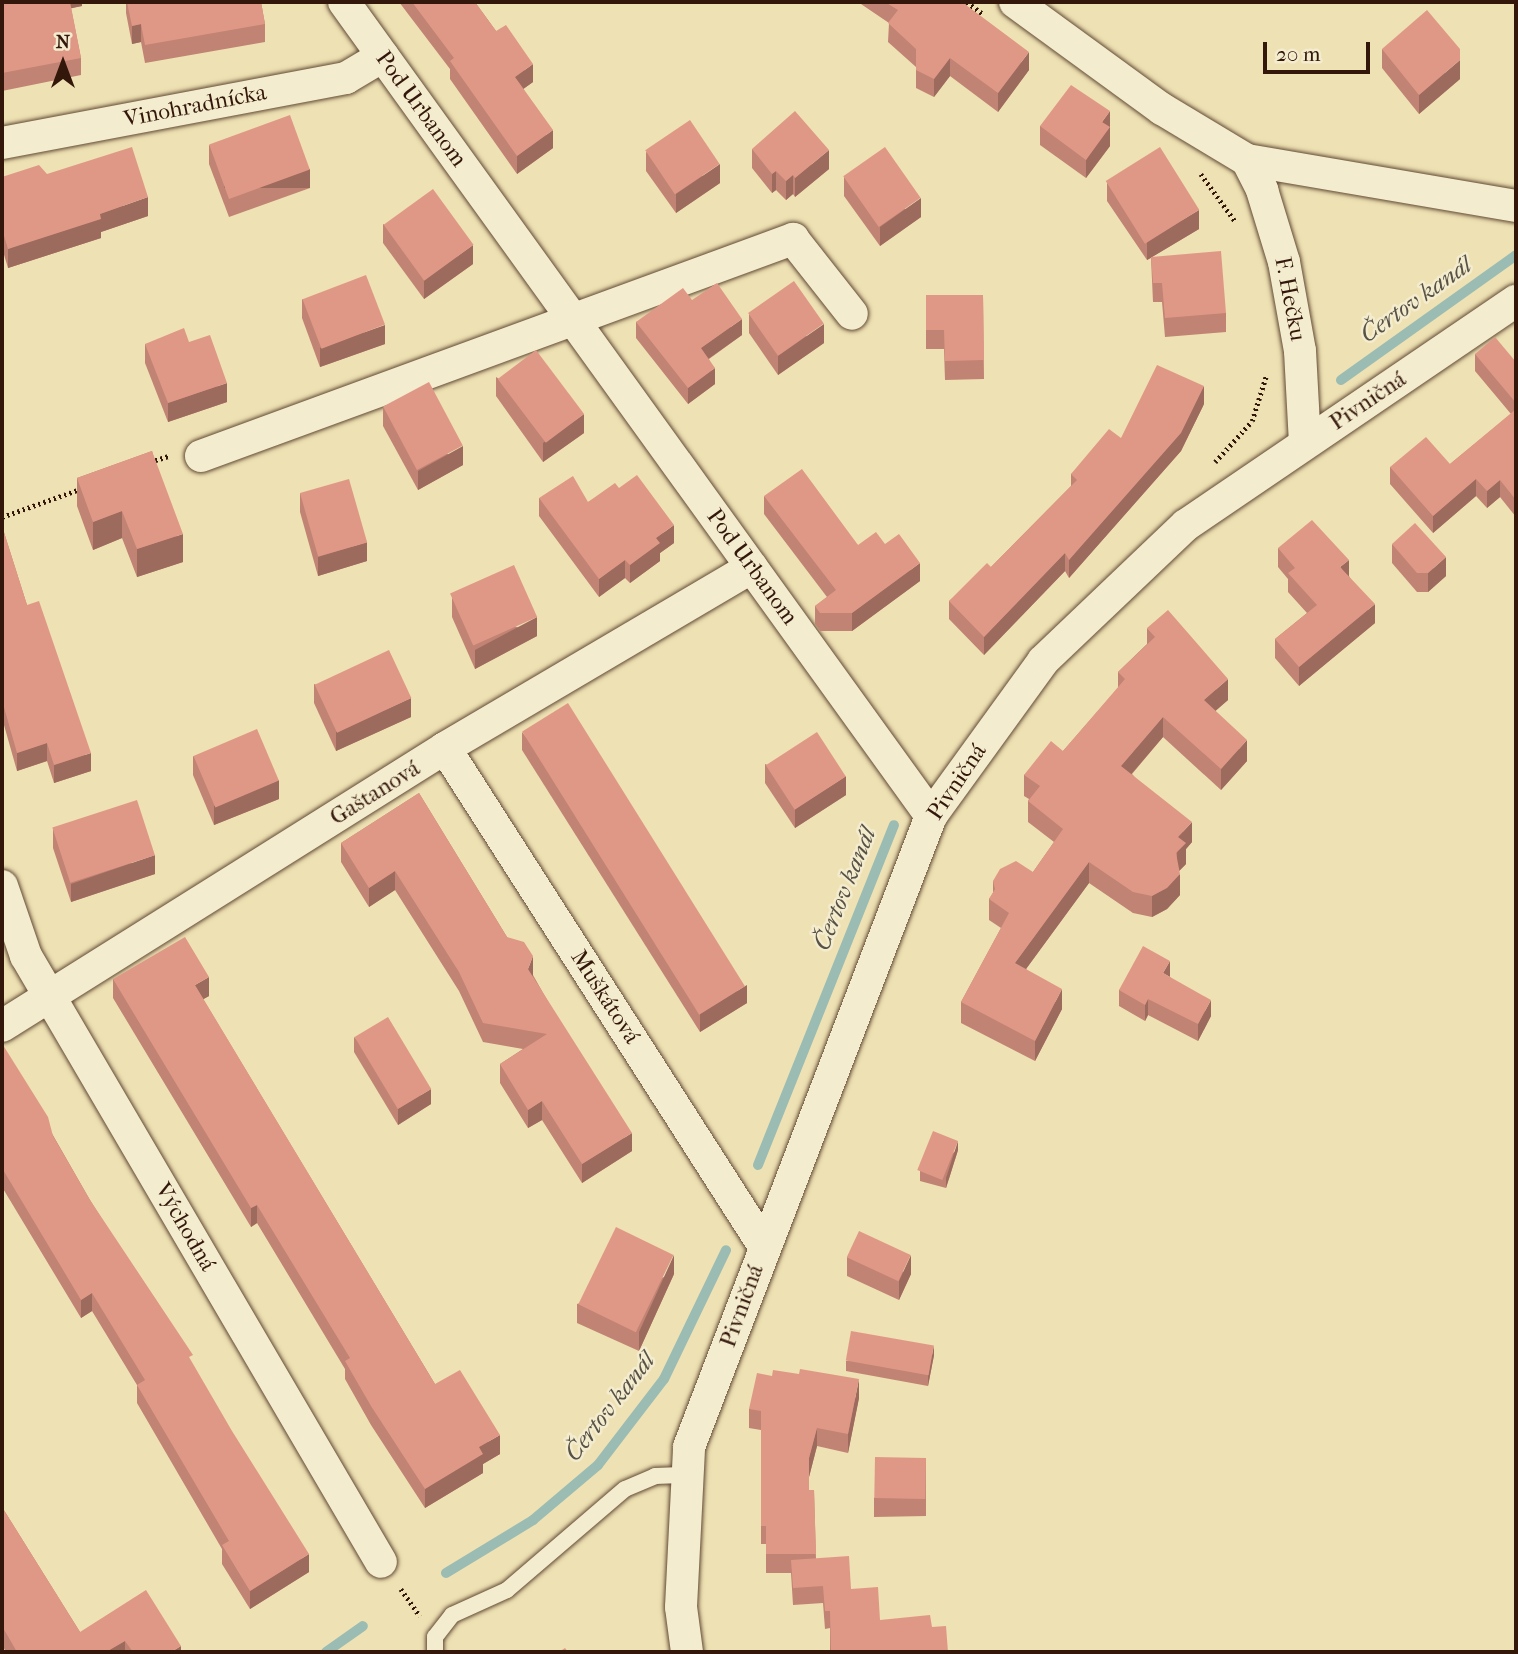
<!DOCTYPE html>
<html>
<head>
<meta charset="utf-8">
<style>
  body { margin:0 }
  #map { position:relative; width:1518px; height:1654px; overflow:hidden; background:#eee1b3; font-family:"IM FELL French Canon",serif }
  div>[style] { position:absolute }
  .stream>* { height:10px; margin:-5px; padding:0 5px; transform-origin:5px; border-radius:5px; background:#9bbcb3 }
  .path>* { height:4.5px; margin-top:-2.25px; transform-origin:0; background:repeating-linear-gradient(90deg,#33170b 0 2px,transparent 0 5.5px) }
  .roads { filter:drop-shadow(0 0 2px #624a35) drop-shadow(0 0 2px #624a35) }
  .lane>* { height:16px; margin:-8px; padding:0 8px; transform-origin:8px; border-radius:8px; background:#f4ecce }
  .street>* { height:32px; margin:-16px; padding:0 16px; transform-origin:16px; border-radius:16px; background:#f4ecce }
  .wall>* { inset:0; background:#c18373 }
  .shaded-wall>* { inset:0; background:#9d6a5e; transform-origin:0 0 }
  .building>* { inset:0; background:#e09886; transform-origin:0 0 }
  span { translate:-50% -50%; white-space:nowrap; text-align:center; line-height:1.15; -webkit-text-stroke:5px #f4ecce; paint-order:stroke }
  .street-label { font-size:23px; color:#33170b }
  .water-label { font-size:24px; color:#575146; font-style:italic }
  .frame { position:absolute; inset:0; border:4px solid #33170b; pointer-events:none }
  .north { position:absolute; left:28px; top:28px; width:70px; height:70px; -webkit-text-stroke:5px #f4ecce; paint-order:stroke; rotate:0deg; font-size:19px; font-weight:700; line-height:28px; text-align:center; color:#33170b }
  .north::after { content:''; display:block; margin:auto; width:24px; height:32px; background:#33170b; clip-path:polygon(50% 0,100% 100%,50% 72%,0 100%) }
  .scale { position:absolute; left:1263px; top:42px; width:107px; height:32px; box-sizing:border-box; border:4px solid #33170b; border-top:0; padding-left:9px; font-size:21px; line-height:24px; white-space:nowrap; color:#33170b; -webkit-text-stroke:5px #f4ecce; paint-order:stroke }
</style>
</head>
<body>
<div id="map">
  <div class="stream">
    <div style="left:1341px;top:380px;width:215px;rotate:-35.5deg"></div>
    <div style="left:758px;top:1165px;width:366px;rotate:-68.2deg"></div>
    <div style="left:446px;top:1573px;width:102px;rotate:-31.3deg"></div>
    <div style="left:533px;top:1520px;width:85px;rotate:-40.2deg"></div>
    <div style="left:598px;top:1465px;width:108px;rotate:-52.5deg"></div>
    <div style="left:664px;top:1379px;width:143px;rotate:-64.3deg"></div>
    <div style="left:326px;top:1652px;width:45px;rotate:-35.1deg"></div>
  </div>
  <div class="path">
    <div style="left:967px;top:2px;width:20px;rotate:37deg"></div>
    <div style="left:1201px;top:174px;width:58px;rotate:54.1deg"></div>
    <div style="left:150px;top:462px;width:19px;rotate:-18deg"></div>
    <div style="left:1215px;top:462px;width:55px;rotate:-47.9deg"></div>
    <div style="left:1252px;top:421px;width:47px;rotate:-72.7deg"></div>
    <div style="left:2px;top:517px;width:83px;rotate:-19.7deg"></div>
    <div style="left:401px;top:1589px;width:33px;rotate:55deg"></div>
  </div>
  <div class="roads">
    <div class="lane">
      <div style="left:435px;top:1652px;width:15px;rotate:-90deg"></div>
      <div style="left:435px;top:1637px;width:28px;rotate:-52deg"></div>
      <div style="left:452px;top:1615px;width:60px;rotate:-24.4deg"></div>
      <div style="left:507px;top:1590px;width:155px;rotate:-40.6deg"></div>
      <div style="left:625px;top:1489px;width:33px;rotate:-23deg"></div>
      <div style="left:655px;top:1476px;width:33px;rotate:-2deg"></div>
    </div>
    <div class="street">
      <div style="left:344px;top:2px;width:1004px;rotate:54.2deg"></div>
      <div style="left:1015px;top:2px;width:182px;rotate:36.1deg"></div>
      <div style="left:1162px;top:109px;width:99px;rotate:31deg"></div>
      <div style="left:1247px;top:160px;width:273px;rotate:9.7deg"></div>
      <div style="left:2px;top:143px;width:350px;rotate:-10.7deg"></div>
      <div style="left:346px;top:78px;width:43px;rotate:-30.7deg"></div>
      <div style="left:1247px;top:160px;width:34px;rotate:63deg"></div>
      <div style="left:1262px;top:190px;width:75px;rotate:73deg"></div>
      <div style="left:1284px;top:262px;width:90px;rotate:79.8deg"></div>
      <div style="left:1300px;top:351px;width:92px;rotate:86.9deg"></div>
      <div style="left:201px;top:456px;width:631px;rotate:-20.13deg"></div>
      <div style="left:793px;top:239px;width:95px;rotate:51.8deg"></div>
      <div style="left:445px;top:748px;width:591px;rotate:57.36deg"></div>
      <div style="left:2px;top:886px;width:74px;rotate:71.1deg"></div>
      <div style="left:26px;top:956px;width:702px;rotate:59.64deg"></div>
      <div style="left:2px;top:1026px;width:523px;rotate:-32.11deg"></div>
      <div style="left:445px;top:748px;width:356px;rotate:-30.5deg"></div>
      <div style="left:687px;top:1652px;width:45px;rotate:-97.6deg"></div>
      <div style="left:681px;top:1607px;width:160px;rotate:-87.1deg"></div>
      <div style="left:689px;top:1447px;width:676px;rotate:-69.02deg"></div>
      <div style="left:931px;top:816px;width:191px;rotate:-54.1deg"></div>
      <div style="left:1043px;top:661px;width:197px;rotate:-43.6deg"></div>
      <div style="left:1186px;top:525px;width:399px;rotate:-34.2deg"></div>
    </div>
  </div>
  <div class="wall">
    <div style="clip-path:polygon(2px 2px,82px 2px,82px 6px,71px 8px,81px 58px,81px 75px,2px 91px)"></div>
    <div style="clip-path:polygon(126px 2px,261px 2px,265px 24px,265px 42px,145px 63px,141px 42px,132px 44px,126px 13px)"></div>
    <div style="clip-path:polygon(399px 2px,475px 2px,533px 82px,523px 89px,553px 148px,517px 174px,450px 79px,450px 69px)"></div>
    <div style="clip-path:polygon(858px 2px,962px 2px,1029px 70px,998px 112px,950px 76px,934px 97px,916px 88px,916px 67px,888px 42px,889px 23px)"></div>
    <div style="clip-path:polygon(1382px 49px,1460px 79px,1419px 114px,1382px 68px)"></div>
    <div style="clip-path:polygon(1040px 126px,1110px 130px,1110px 146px,1086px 178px,1040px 145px)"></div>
    <div style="clip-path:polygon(209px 145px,310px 188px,229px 217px,209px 164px)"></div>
    <div style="clip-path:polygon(752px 149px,829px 169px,795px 197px,793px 194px,786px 200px,776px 190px,772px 193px,752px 168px)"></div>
    <div style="clip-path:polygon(646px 152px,720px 183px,676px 213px,646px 171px)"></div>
    <div style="clip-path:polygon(47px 174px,148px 216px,101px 232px,101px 238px,8px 268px,2px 248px,2px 177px)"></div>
    <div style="clip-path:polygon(844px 177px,921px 217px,880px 246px,844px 196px)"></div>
    <div style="clip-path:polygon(1107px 183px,1199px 229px,1152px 257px,1226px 313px,1226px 332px,1165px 337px,1162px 302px,1153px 302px,1151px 258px,1147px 260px,1107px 201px)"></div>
    <div style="clip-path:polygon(383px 224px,473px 264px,424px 299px,383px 243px)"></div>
    <div style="clip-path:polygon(926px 295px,983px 295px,984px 379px,945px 380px,944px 349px,926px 349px)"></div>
    <div style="clip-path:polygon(302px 299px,385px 344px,320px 367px,302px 318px)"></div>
    <div style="clip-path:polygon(692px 300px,742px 335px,709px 359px,715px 384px,688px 404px,636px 338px,636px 322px)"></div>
    <div style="clip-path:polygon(749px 314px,824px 343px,778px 375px,749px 333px)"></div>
    <div style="clip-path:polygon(189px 342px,227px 402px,168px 422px,145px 363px,145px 344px)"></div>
    <div style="clip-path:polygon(1475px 354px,1516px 362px,1516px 517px,1500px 497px,1487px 508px,1476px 496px,1433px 533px,1390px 484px,1390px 467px,1450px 464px,1511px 414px,1475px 371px)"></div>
    <div style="clip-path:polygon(496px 377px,584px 433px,543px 462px,496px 396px)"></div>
    <div style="clip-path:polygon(1204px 404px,1181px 451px,1069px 578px,1065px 571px,984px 655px,949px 619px,949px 601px,991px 567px,1071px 486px,1071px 474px,1121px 438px)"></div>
    <div style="clip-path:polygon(383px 407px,463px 465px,418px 490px,383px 426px)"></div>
    <div style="clip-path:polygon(152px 451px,183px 562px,137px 577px,122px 538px,93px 550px,77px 506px,77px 478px)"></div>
    <div style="clip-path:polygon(619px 488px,674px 543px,660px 553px,660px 561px,630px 583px,625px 578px,599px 597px,539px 516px,539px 498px,588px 502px)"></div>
    <div style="clip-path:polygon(300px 493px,367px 561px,318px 576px,300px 512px)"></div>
    <div style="clip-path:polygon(764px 496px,858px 545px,885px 544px,920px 581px,852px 631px,820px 631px,815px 624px,815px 606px,827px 597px,764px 514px)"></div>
    <div style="clip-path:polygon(2px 526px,27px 605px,91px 771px,54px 783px,47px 761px,17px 771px,2px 718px)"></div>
    <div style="clip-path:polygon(1392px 544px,1446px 576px,1428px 592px,1417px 592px,1392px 563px)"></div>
    <div style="clip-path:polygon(1278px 548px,1349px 576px,1375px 623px,1299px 686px,1275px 658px,1275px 639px,1307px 613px,1288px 592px,1288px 579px,1278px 567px)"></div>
    <div style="clip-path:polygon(452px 598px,537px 636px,475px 669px,452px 617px)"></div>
    <div style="clip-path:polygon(1147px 628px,1228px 700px,1215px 711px,1247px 761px,1221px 790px,1163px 737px,1132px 774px,1192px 842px,1186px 849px,1186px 864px,1179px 871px,1180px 895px,1167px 909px,1152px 917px,1133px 913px,1089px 883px,1026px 969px,1062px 1009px,1035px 1061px,961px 1023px,961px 1002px,1001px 928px,989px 920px,989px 899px,993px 893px,993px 881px,1033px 872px,1054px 842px,1028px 822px,1028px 801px,1029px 799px,1024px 796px,1024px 775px,1063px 751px,1118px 688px,1118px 672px,1147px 644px)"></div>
    <div style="clip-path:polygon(314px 684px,411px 717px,336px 751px,314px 703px)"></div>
    <div style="clip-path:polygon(522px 732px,747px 1003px,700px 1032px,522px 750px)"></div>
    <div style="clip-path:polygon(193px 756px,279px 799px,214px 825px,193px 775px)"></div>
    <div style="clip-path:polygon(765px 764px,846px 795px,795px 828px,765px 783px)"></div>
    <div style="clip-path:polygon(419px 793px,507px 937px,533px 975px,632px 1151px,582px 1183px,542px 1120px,528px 1128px,500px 1083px,500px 1064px,523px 1049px,483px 1042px,459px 991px,395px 890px,369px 907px,341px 862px,341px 843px)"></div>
    <div style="clip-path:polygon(53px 829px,155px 874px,71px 902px,53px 848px)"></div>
    <div style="clip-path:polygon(1170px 977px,1211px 1016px,1198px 1041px,1148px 1015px,1145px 1021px,1119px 1006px,1119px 990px)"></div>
    <div style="clip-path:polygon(113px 979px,209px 996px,203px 999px,435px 1384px,500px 1454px,483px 1464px,483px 1473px,425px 1508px,371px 1425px,345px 1379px,345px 1369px,257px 1223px,251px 1227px,113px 998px)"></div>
    <div style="clip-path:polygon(354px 1037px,431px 1104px,398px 1125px,354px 1052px)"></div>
    <div style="clip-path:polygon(2px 1046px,90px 1200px,193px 1365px,309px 1572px,250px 1609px,222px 1564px,222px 1549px,137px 1403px,137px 1385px,92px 1311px,81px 1318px,2px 1187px)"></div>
    <div style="clip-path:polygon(958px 1150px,946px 1188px,920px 1181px,920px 1171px)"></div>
    <div style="clip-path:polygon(847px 1257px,911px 1274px,899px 1300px,847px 1276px)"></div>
    <div style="clip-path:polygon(674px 1274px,639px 1351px,577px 1323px,577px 1304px)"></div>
    <div style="clip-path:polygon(934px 1355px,928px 1386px,846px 1371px,846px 1361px)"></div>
    <div style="clip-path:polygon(859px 1398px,848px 1453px,817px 1446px,809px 1477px,809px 1490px,814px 1490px,816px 1559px,851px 1589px,880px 1620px,932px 1627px,948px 1652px,830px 1652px,830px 1628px,825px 1629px,823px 1603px,793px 1605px,791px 1573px,766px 1573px,766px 1544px,761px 1544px,761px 1430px,749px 1428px,749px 1409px)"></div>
    <div style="clip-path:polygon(926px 1458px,926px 1516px,874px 1517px,874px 1498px)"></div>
    <div style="clip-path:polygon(2px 1507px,80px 1632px,181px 1652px,6px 1652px,2px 1645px)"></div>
  </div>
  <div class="shaded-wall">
    <div style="clip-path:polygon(68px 2px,82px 2px,82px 6px,68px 9px)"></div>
    <div style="clip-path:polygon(141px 24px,141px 42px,132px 44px,132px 26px)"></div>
    <div style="clip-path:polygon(1029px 52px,1029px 70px,998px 112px,998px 93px)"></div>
    <div style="clip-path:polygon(950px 58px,950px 76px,934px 97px,934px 79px)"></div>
    <div style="clip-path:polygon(1460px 60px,1460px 79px,1419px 114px,1419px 95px)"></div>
    <div style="clip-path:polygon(533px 64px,533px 82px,515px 95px,515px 77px)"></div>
    <div style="clip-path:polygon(1110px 111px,1110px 146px,1086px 178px,1086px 160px,1102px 122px)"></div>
    <div style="clip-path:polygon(553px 130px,553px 148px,517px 174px,517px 156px)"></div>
    <div style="clip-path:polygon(829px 150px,829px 169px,795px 197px,795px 178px)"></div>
    <div style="clip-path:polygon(720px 164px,720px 183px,676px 213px,676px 194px)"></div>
    <div style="left:310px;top:169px;width:19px;height:86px;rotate:90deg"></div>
    <div style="clip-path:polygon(776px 171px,776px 190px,772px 193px,772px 174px)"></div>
    <div style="clip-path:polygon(793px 175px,793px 194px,786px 200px,786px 181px)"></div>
    <div style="clip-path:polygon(148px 197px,148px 216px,101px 232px,101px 238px,8px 268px,8px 249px,100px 214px)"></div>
    <div style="clip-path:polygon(921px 198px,921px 217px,880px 246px,880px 227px)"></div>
    <div style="clip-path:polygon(1199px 210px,1199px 229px,1147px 260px,1147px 241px)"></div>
    <div style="clip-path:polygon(473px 245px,473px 264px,424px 299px,424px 280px)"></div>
    <div style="clip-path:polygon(742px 319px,742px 335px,701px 364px,701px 348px)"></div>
    <div style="clip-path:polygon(824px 324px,824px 343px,778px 375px,778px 356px)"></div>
    <div style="clip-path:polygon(385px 325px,385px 344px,320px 367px,320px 348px)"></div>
    <div style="clip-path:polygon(715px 368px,715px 384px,688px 404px,688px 388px)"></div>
    <div style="clip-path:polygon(227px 383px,227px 402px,168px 422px,168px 403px)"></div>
    <div style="clip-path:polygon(1204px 386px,1204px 404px,1181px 451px,1069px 578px,1069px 560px)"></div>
    <div style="clip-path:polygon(584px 414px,584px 433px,543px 462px,543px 443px)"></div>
    <div style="clip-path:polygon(463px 446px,463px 465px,418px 490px,418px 471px)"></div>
    <div style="clip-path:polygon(1476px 479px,1476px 496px,1433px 533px,1433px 516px)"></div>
    <div style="clip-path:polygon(1500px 480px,1500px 497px,1487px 508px,1487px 491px)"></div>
    <div style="clip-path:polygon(122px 511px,122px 538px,93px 550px,93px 522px)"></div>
    <div style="clip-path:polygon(674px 525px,674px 543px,660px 553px,660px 561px,630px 583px,630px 565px,656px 538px)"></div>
    <div style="clip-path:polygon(183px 534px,183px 562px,137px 577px,137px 549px)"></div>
    <div style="clip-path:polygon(367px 542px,367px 561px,318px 576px,318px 557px)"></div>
    <div style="clip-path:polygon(1065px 553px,1065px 571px,984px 655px,984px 637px)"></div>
    <div style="clip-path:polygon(1446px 557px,1446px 576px,1428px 592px,1428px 573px)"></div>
    <div style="clip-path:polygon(625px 560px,625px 578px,599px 597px,599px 579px)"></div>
    <div style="clip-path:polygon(1349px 560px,1349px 579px,1340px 567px)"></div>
    <div style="clip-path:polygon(920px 563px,920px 581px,852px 631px,852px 613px)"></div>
    <div style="clip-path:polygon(1375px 604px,1375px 623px,1299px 686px,1299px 667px)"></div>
    <div style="clip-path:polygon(537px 617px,537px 636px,475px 669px,475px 650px)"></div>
    <div style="clip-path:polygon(1228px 679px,1228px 700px,1204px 721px,1204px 700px)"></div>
    <div style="clip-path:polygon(411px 698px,411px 717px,336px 751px,336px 732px)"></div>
    <div style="clip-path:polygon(1163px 717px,1163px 737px,1121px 786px,1121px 766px)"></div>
    <div style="clip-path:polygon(1247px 740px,1247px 761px,1221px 790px,1221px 769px)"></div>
    <div style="clip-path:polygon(47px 743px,47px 761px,17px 771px,17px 753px)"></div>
    <div style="clip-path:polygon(91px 753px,91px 771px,54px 783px,54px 765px)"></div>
    <div style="clip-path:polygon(846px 776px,846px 795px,795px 828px,795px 809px)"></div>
    <div style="clip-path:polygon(279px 780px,279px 799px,214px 825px,214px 806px)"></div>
    <div style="clip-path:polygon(1192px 822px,1192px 842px,1186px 849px,1186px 864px,1176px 874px,1178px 837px)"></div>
    <div style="clip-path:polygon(155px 855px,155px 874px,71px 902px,71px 884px)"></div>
    <div style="clip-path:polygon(1089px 862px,1089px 883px,1015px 984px,1015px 963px)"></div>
    <div style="clip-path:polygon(395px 871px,395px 890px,369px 907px,369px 888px)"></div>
    <div style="clip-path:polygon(1180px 874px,1180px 895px,1167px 909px,1152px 917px,1152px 896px)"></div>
    <div style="clip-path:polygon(533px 956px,533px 975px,528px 987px,528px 969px)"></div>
    <div style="clip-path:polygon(1170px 961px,1170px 977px,1163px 973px)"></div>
    <div style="clip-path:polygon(209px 977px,209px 996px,195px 1004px,195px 985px)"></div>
    <div style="clip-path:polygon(747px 985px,747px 1003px,700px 1032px,700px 1013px)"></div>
    <div style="clip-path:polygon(1062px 989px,1062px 1009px,1035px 1061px,1035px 1041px)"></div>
    <div style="clip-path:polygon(1148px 999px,1148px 1015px,1145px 1021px,1145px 1005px)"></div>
    <div style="clip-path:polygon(1211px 1000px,1211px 1016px,1198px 1041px,1198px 1024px)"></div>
    <div style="clip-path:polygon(431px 1089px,431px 1104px,398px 1125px,398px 1109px)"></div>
    <div style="clip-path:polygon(542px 1101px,542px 1120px,528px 1128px,528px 1110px)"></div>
    <div style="clip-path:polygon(632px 1133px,632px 1151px,582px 1183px,582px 1164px)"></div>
    <div style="clip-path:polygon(958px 1141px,958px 1150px,946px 1188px,946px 1178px)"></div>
    <div style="clip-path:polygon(257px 1205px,257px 1223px,251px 1227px,251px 1208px)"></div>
    <div style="clip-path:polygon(674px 1255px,674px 1274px,639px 1351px,639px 1332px)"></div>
    <div style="clip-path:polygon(911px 1255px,911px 1274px,899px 1300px,899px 1281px)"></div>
    <div style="clip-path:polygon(92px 1293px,92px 1311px,81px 1318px,81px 1300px)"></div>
    <div style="clip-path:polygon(934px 1345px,934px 1355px,928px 1386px,928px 1376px)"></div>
    <div style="clip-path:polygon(859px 1379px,859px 1398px,848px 1453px,848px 1434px)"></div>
    <div style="clip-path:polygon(817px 1428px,817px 1446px,809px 1477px,809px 1458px)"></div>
    <div style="clip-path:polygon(500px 1435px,500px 1454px,483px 1464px,483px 1473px,425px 1508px,425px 1489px,479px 1447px)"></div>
    <div style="clip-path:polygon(309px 1554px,309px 1572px,250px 1609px,250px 1591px)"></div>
    <div style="clip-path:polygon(125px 1641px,125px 1652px,106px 1652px)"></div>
    <div style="clip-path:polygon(181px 1646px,181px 1652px,171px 1652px)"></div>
  </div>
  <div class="building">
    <div style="clip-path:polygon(2px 2px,70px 2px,81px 58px,2px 73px)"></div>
    <div style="clip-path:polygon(127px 2px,261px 2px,265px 24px,145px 45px,141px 24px,132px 26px)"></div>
    <div style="clip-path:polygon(412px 2px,475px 2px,496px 31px,506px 25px,533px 64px,515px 77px,553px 130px,517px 156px,450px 61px,454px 58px)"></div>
    <div style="clip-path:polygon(885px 2px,962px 2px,1029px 52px,998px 93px,950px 58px,934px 79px,916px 70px,916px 49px,888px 23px,898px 10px)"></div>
    <div style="clip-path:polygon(1427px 10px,1460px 49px,1460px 60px,1419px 95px,1382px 49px)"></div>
    <div style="clip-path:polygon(1071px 85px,1110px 111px,1102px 122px,1110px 127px,1086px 160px,1040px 126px)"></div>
    <div style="clip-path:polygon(795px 111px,829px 150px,795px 178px,793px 175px,786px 181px,776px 171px,772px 174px,752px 149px)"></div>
    <div style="left:290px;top:115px;width:58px;height:86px;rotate:70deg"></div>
    <div style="left:690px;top:120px;width:53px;height:54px;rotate:56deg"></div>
    <div style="clip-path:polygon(132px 147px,148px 197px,100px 214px,101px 219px,8px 249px,2px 229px,2px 177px,39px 165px,47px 174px)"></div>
    <div style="left:885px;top:147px;width:62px;height:51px;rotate:55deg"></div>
    <div style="left:1160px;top:147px;width:74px;height:64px;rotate:58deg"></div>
    <div style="left:433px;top:189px;width:69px;height:61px;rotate:54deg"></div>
    <div style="clip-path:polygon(1221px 251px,1226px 313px,1165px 318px,1162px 283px,1153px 283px,1151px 257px)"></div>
    <div style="left:366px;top:275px;width:53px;height:68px;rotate:69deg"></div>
    <div style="left:794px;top:281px;width:52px;height:56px;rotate:55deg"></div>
    <div style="clip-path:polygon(717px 283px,742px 319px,701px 348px,715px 368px,688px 388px,636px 322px,683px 288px,692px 300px)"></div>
    <div style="clip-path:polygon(926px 295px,983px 295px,984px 360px,945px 361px,944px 330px,926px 330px)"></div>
    <div style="clip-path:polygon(184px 328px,189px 342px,210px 335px,227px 383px,168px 403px,145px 344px)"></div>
    <div style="clip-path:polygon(1495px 337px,1516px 362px,1516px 403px,1475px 354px)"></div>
    <div style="left:536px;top:350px;width:80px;height:48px;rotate:53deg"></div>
    <div style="clip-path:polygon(1157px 365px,1204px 386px,1181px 433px,1069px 560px,1065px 553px,984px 637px,949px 601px,987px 563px,991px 567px,1077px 480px,1071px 474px,1109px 429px,1121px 438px)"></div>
    <div style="left:429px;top:382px;width:72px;height:52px;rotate:62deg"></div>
    <div style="clip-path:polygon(1516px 409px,1516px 500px,1500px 480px,1487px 491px,1476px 479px,1433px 516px,1390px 467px,1426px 437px,1450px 464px)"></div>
    <div style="clip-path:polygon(152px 451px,183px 534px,137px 549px,122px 511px,93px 522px,77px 478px)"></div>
    <div style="clip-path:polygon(802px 469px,858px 545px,876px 532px,885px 544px,899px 534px,920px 563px,852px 613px,820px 613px,815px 606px,836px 590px,764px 496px)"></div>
    <div style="clip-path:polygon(637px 475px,674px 525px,656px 538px,660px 543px,630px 565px,625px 560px,599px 579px,539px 498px,573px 476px,588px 502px,615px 483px,619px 488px)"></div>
    <div style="left:349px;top:479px;width:66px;height:51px;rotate:74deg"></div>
    <div style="clip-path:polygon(1312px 520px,1349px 560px,1340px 567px,1375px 604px,1299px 667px,1275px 639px,1317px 605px,1288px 573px,1295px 568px,1278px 548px)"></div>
    <div style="clip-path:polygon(1415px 523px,1446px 557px,1428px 573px,1417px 573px,1392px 544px)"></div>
    <div style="clip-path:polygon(2px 526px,27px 605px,39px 601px,91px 753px,54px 765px,47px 743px,17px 753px,2px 700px)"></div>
    <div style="left:514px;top:565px;width:57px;height:70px;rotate:66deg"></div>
    <div style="clip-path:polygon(1168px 610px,1228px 679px,1204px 700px,1247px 740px,1221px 769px,1163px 717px,1121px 766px,1192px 822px,1178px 837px,1186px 843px,1176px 853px,1180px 874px,1167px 888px,1152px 896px,1133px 892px,1089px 862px,1015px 963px,1062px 989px,1035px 1041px,961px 1002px,1009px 913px,989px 899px,995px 889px,993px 881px,1000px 869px,1016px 861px,1033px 872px,1063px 829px,1028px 801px,1040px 786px,1024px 775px,1051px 741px,1063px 751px,1125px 679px,1118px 672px,1155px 637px,1147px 628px)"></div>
    <div style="left:389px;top:650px;width:53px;height:82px;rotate:65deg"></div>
    <div style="left:568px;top:703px;width:334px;height:54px;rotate:58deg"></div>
    <div style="left:257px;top:729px;width:56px;height:69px;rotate:67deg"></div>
    <div style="left:817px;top:732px;width:53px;height:61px;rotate:57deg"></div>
    <div style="clip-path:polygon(419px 793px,507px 937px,524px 942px,533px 956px,528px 969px,632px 1133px,582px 1164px,542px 1101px,528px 1110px,500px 1064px,547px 1034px,483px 1023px,459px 972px,395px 871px,369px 888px,341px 843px)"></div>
    <div style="left:137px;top:800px;width:58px;height:89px;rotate:72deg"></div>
    <div style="clip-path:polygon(185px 937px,209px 977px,195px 985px,435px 1384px,460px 1370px,500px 1435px,479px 1447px,483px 1454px,425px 1489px,371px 1406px,345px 1361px,350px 1358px,257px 1205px,251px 1208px,113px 979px)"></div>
    <div style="clip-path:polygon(1143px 946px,1170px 961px,1163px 973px,1211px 1000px,1198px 1024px,1148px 999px,1145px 1005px,1119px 990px)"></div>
    <div style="left:388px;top:1017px;width:84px;height:39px;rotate:59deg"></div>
    <div style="clip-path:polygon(3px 1045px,48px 1117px,53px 1136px,90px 1200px,193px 1355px,189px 1357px,232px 1431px,309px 1554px,250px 1591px,222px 1545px,229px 1541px,137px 1385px,145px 1380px,92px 1293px,81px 1300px,2px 1168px,2px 1046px)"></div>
    <div style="left:933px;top:1131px;width:27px;height:42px;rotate:22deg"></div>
    <div style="left:616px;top:1227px;width:64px;height:86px;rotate:26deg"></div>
    <div style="left:859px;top:1231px;width:57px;height:29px;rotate:25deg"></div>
    <div style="left:851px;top:1331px;width:84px;height:30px;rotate:10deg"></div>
    <div style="clip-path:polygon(800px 1369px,859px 1379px,848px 1434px,817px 1428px,809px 1458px,809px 1490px,814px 1490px,816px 1554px,766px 1554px,766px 1526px,761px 1526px,761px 1411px,749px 1409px,757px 1373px,772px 1376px,773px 1370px,799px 1374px)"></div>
    <div style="left:875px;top:1457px;width:51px;height:41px;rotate:1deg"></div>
    <div style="clip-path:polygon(2px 1507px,80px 1632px,146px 1590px,181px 1646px,171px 1652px,133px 1652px,125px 1641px,106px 1652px,17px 1652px,2px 1626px)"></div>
    <div style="clip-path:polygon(849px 1556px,851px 1589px,878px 1587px,880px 1620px,930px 1615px,932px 1627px,946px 1626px,948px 1652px,831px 1652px,830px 1611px,825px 1611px,823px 1586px,793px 1588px,791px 1560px)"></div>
    <div style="clip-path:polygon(565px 1648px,568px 1652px,559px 1652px)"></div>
  </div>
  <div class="street-label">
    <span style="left:195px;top:106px;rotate:-11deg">Vinohradnícka</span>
    <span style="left:421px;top:109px;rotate:54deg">Pod Urbanom</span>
    <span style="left:1290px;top:299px;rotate:79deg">F. Hečku</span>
    <span style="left:1368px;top:401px;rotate:-34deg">Pivničná</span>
    <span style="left:752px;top:567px;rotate:54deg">Pod Urbanom</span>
    <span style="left:957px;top:782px;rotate:-56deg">Pivničná</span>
    <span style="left:375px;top:793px;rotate:-32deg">Gaštanová</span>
    <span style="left:605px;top:997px;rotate:57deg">Muškátová</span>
    <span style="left:185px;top:1227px;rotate:60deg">Východná</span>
    <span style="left:742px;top:1306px;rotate:-70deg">Pivničná</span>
  </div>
  <div class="water-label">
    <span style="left:1416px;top:300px;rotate:-35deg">Čertov kanál</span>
    <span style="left:845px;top:889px;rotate:-68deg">Čertov kanál</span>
    <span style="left:610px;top:1407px;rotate:-52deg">Čertov kanál</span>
  </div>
  <div class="frame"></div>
  <div class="north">N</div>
  <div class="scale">20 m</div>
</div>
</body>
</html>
